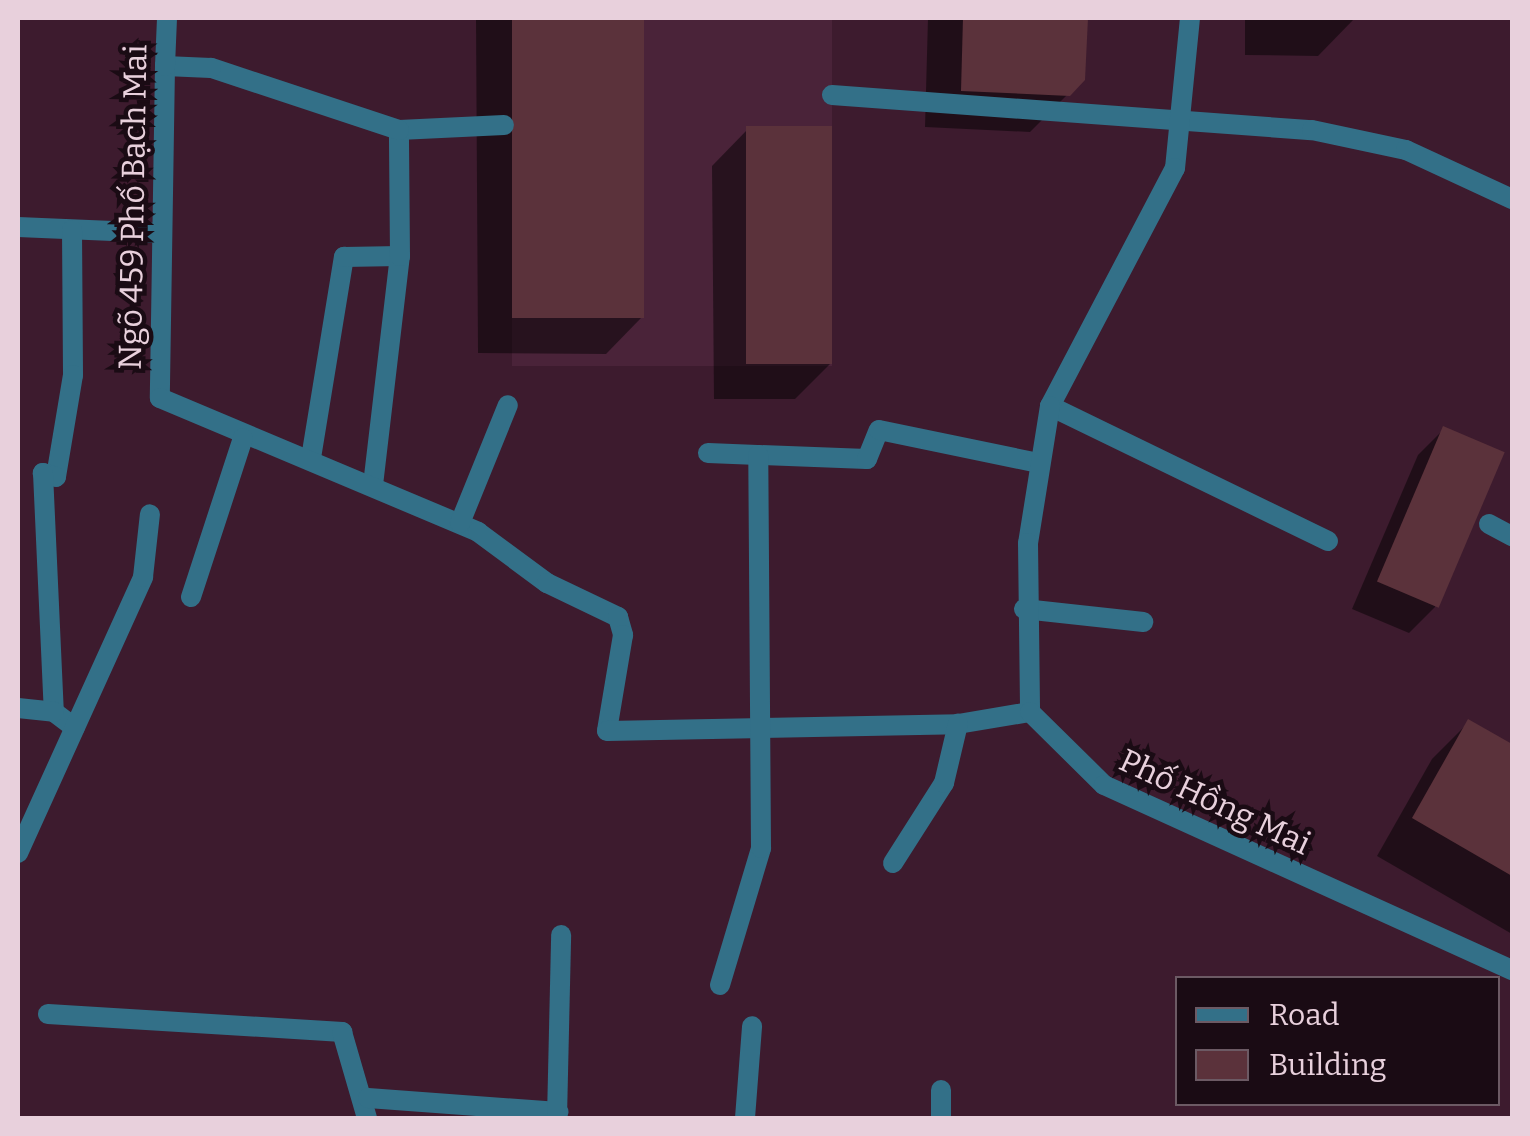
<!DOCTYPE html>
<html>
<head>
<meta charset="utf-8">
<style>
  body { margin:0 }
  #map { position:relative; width:1530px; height:1136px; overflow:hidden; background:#3d1b2e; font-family:Bitter,serif }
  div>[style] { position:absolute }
  .built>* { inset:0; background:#4a2339; transform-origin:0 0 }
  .shadow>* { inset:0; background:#0007 }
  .building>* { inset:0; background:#5b323b; transform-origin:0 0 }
  .service>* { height:20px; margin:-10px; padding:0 10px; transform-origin:10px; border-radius:10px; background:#337088 }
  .minor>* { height:20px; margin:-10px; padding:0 10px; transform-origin:10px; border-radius:10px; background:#337088 }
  span { translate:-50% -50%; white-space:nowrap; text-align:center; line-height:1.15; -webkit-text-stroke:9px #1a0b14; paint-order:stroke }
  .street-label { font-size:32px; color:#e8d0dc }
  .frame { position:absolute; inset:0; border:20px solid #e8d0dc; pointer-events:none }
  .legend { position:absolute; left:1175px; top:976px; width:325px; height:130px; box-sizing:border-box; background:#1a0b14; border:2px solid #6c5a64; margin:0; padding:12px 18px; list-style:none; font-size:30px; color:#e8d0dc }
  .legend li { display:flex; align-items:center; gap:20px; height:50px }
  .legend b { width:50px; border:2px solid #6c5a64 }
</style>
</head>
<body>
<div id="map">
  <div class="built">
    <div style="left:512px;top:18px;width:320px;height:348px"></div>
  </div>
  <div class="shadow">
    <div style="clip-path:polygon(476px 18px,641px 18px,642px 317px,606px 354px,478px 353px)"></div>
    <div style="clip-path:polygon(928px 18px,1085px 18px,1083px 79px,1030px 132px,925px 127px)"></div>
    <div style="clip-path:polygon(1245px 18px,1355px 18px,1318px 56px,1245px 55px)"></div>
    <div style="clip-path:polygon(747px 130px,831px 363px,795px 399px,714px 399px,712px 166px)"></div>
    <div style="clip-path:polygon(1444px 429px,1435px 607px,1409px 633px,1352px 609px,1418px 455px)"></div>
    <div style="clip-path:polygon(1469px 722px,1512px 747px,1512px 934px,1377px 856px,1432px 759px)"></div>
  </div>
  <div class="building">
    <div style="left:512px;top:18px;width:132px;height:300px"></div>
    <div style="clip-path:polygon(963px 18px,1088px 18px,1085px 80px,1070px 96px,961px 91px)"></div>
    <div style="left:832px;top:126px;width:238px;height:86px;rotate:90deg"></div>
    <div style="left:1443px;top:426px;width:67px;height:169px;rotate:23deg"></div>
    <div style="clip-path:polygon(1468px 719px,1512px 744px,1512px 876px,1412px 818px)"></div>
  </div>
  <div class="service">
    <div style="left:832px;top:95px;width:481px;rotate:4.2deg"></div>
    <div style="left:1312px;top:130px;width:96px;rotate:12deg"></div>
    <div style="left:1406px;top:150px;width:117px;rotate:24.8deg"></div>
    <div style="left:399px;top:130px;width:105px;rotate:-2.7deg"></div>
    <div style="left:18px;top:227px;width:142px;rotate:2.4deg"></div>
    <div style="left:72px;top:230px;width:145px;rotate:89.6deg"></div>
    <div style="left:73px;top:375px;width:103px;rotate:99.5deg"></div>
    <div style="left:56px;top:477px;width:14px;rotate:-163deg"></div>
    <div style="left:43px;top:473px;width:239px;rotate:87.4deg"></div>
    <div style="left:54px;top:712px;width:26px;rotate:37deg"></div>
    <div style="left:1050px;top:406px;width:309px;rotate:25.9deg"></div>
    <div style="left:708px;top:453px;width:159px;rotate:2.2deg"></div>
    <div style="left:867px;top:459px;width:31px;rotate:-68deg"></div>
    <div style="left:879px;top:430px;width:163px;rotate:11.7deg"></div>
    <div style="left:311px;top:458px;width:204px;rotate:-80.7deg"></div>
    <div style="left:344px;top:257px;width:56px;rotate:-1deg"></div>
    <div style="left:373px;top:485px;width:231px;rotate:-83.3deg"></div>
    <div style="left:400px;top:256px;width:126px;rotate:-90.5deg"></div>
    <div style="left:399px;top:130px;width:198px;rotate:-161.7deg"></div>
    <div style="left:211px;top:68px;width:46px;rotate:-177.5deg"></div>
    <div style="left:165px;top:66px;width:332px;rotate:90.9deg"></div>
    <div style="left:160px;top:398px;width:345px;rotate:22.8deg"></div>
    <div style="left:478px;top:532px;width:86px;rotate:36.5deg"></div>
    <div style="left:547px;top:583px;width:79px;rotate:25.6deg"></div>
    <div style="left:618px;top:617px;width:19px;rotate:74deg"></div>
    <div style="left:623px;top:635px;width:97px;rotate:99.5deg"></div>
    <div style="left:607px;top:731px;width:351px;rotate:-1.1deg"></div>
    <div style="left:958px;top:724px;width:73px;rotate:-9.5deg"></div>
    <div style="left:460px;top:523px;width:127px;rotate:-67.9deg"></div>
    <div style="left:1489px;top:524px;width:26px;rotate:28deg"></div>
    <div style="left:191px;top:597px;width:167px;rotate:-71.9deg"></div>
    <div style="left:1024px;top:609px;width:120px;rotate:6.2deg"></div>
    <div style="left:18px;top:708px;width:36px;rotate:6deg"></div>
    <div style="left:18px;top:853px;width:303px;rotate:-65.6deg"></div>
    <div style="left:143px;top:577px;width:63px;rotate:-83.7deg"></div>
    <div style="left:893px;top:863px;width:95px;rotate:-57.5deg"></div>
    <div style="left:944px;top:783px;width:61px;rotate:-76.7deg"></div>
    <div style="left:720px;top:985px;width:143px;rotate:-73.3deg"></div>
    <div style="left:761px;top:848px;width:393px;rotate:-90.4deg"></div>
    <div style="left:48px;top:1014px;width:295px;rotate:3.5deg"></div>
    <div style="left:342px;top:1032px;width:90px;rotate:73.8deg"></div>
    <div style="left:941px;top:1090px;width:28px;rotate:90deg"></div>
    <div style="left:368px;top:1098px;width:191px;rotate:4.2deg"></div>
    <div style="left:557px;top:1118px;width:183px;rotate:-88.7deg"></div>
    <div style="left:745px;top:1118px;width:92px;rotate:-85.6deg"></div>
  </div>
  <div class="minor">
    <div style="left:1190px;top:18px;width:151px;rotate:95.7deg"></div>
    <div style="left:1175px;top:168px;width:269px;rotate:117.7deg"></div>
    <div style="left:1050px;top:406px;width:139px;rotate:99.1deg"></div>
    <div style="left:1028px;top:543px;width:169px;rotate:89.3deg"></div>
    <div style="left:1030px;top:712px;width:104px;rotate:44.6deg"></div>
    <div style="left:1104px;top:785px;width:448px;rotate:24.4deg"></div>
    <div style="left:165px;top:66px;width:48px;rotate:-87.6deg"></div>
  </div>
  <div class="street-label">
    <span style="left:133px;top:207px;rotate:-89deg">Ngõ 459 Phố Bạch Mai</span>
    <span style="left:1215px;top:802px;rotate:25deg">Phố Hồng Mai</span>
  </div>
  <div class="frame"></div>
  <ul class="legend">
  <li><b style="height:12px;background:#337088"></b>Road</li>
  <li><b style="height:28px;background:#5b323b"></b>Building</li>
  </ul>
</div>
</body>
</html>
